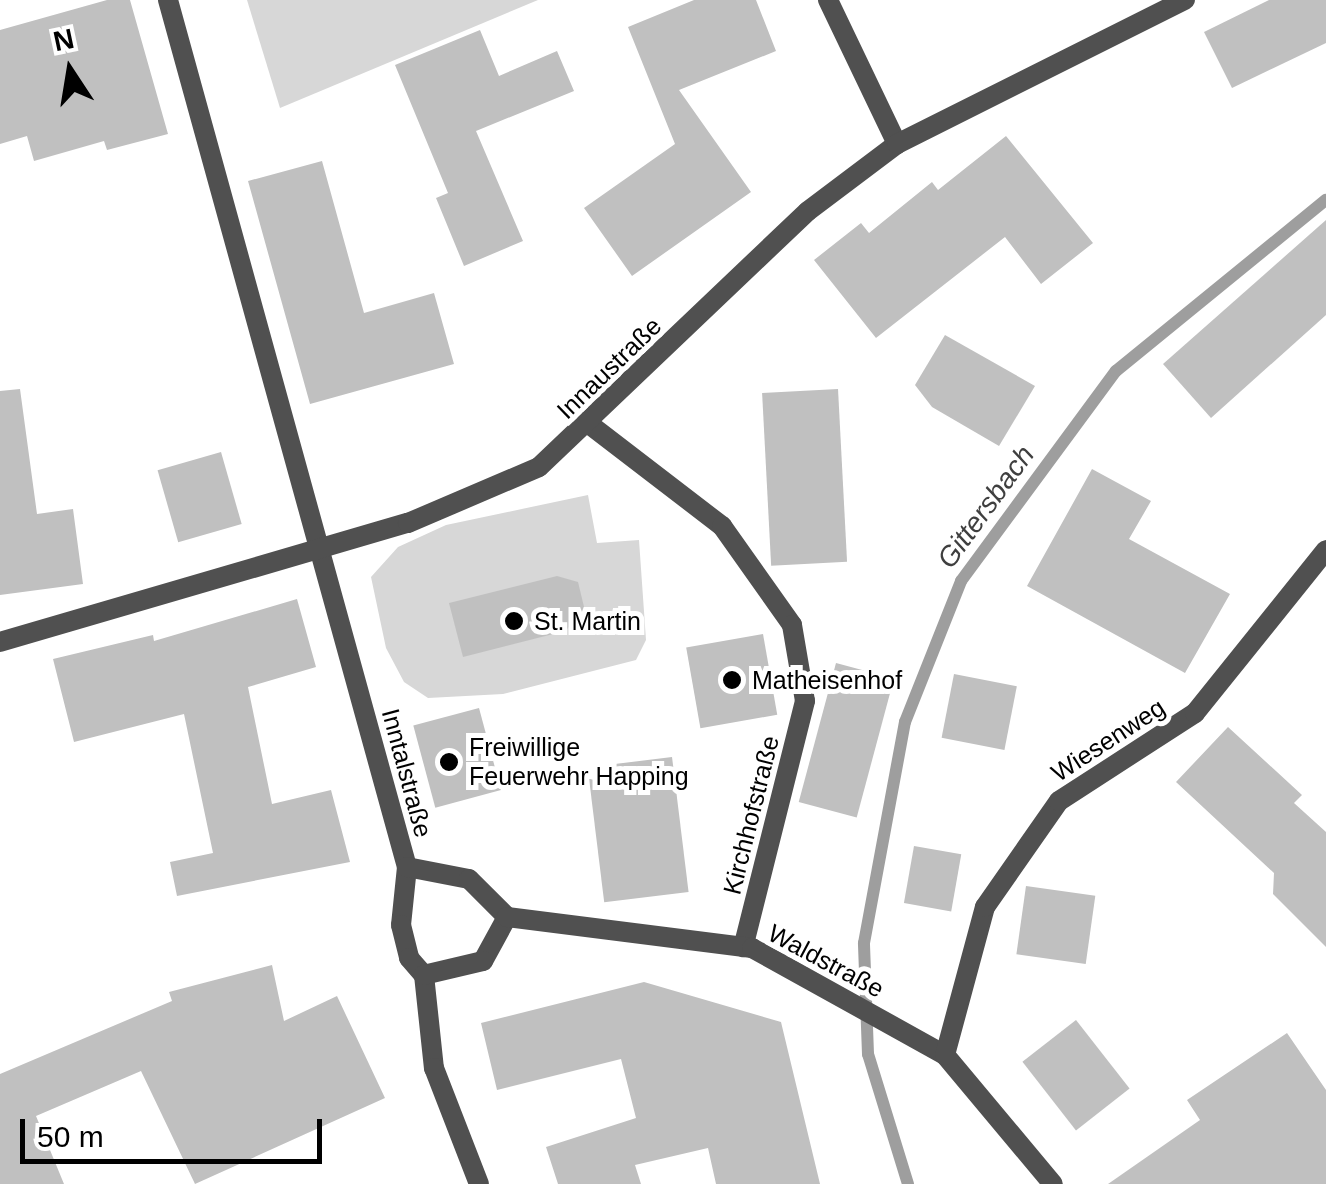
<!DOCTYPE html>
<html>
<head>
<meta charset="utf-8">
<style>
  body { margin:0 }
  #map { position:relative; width:1326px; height:1184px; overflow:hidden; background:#fff; font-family:Helvetica,sans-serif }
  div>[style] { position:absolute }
  .green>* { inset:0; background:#d7d7d7 }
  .stream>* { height:12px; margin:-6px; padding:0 6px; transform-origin:6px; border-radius:6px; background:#9e9e9e }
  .building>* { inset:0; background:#c0c0c0; transform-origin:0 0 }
  .street>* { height:20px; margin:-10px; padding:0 10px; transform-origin:10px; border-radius:10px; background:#505050 }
  .dots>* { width:28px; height:28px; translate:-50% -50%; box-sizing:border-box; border:5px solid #fff; border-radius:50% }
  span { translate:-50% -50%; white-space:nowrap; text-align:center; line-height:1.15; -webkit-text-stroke:10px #fff; paint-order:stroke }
  .street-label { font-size:25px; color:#000 }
  .poi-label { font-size:25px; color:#000 }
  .left { translate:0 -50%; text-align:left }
  .water-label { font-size:28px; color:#3f3f3f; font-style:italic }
  .north { position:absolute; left:20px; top:20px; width:100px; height:100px; -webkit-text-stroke:8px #fff; paint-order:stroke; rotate:348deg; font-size:28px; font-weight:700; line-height:40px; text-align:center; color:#000 }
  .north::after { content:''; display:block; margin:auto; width:35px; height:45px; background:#000; clip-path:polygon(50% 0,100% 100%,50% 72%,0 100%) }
  .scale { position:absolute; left:20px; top:1119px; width:302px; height:45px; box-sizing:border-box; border:5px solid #000; border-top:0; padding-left:12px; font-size:30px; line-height:35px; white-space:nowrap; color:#000; -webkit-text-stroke:8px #fff; paint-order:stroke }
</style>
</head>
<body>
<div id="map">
  <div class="green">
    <div style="clip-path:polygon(247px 0,538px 0,280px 108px)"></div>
    <div style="clip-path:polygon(588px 495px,597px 543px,639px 540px,646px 640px,636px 660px,503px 694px,428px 698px,404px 682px,386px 648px,371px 577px,398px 547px,446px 525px)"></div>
  </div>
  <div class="stream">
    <div style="left:908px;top:1184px;width:136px;rotate:-107.1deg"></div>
    <div style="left:868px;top:1054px;width:111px;rotate:-92.1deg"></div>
    <div style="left:864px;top:943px;width:225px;rotate:-79.5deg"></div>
    <div style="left:905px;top:722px;width:152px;rotate:-68.3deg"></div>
    <div style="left:961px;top:581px;width:261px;rotate:-53.6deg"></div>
    <div style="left:1116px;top:371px;width:271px;rotate:-39.2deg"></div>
  </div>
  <div class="building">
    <div style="clip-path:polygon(107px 0,130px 0,168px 134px,107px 150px,104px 141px,34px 161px,27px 136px,0 144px,0 30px)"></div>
    <div style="clip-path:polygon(694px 0,756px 0,776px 51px,679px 90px,751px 192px,632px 276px,584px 208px,675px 144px,628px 27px)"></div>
    <div style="clip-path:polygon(1269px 0,1326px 0,1326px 43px,1232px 88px,1204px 32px)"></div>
    <div style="clip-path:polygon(480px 30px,499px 76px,557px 51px,574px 91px,476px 131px,523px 241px,464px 266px,436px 198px,448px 193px,395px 65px)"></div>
    <div style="clip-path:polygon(1006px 136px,1093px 243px,1041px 284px,1005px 237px,876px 338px,814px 260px,861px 223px,869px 233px,932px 182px,938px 190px)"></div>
    <div style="clip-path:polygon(322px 161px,364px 313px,434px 293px,454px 364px,310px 404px,248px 181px)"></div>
    <div style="clip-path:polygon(1326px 220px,1326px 315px,1211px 418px,1163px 364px)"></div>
    <div style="clip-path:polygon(945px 335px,1035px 386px,999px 446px,932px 407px,915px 385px)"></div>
    <div style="clip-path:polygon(20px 389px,37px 514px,73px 509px,83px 584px,0 595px,0 391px)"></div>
    <div style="left:838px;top:389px;width:173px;height:76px;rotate:87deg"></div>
    <div style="left:221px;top:452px;width:75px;height:66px;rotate:74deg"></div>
    <div style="clip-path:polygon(1092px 469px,1151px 501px,1129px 539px,1230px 594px,1185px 673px,1027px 586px)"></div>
    <div style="clip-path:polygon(557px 576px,578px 582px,585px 611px,565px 631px,463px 657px,449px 603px)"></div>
    <div style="clip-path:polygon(297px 599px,316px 667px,248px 687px,272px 804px,331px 790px,350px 862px,177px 896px,170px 862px,213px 853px,184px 714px,74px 742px,53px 659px,153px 635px,154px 641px)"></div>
    <div style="left:763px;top:634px;width:82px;height:78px;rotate:80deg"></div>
    <div style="left:836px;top:663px;width:60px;height:144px;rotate:15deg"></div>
    <div style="left:954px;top:674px;width:64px;height:65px;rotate:11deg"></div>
    <div style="left:479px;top:708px;width:85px;height:68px;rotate:75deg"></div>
    <div style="clip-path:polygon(1228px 727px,1302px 795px,1294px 803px,1326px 832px,1326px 947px,1273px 894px,1274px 873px,1176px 782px)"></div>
    <div style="left:672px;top:757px;width:136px;height:85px;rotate:83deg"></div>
    <div style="left:914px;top:846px;width:48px;height:58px;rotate:10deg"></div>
    <div style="left:1026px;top:886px;width:70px;height:69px;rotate:8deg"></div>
    <div style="clip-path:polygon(272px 965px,284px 1021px,337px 996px,385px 1098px,195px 1184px,141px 1071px,36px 1116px,64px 1184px,0 1184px,0 1074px,172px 1001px,169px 992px)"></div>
    <div style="clip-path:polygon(644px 982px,781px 1022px,820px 1184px,716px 1184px,708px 1148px,635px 1165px,641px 1184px,558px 1184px,546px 1147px,636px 1118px,621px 1059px,497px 1090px,481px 1023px)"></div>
    <div style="left:1076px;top:1020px;width:87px;height:68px;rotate:52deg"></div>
    <div style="clip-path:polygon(1287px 1033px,1326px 1090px,1326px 1184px,1108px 1184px,1200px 1120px,1187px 1100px)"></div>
  </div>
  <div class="street">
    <div style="left:168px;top:0;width:899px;rotate:74.59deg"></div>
    <div style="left:407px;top:867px;width:58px;rotate:95.9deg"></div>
    <div style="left:401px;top:925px;width:34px;rotate:76deg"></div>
    <div style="left:409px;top:958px;width:23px;rotate:49deg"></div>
    <div style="left:424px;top:975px;width:94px;rotate:83.9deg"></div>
    <div style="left:434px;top:1068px;width:124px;rotate:68.8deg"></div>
    <div style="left:828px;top:0;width:160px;rotate:64.4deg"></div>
    <div style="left:589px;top:424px;width:168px;rotate:37.5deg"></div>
    <div style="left:722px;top:526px;width:121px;rotate:54.7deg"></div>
    <div style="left:792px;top:625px;width:77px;rotate:80.3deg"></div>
    <div style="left:805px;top:701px;width:254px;rotate:104.1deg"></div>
    <div style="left:0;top:642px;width:425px;rotate:-16.3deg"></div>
    <div style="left:408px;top:523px;width:142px;rotate:-23.1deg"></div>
    <div style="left:539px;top:467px;width:371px;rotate:-43.6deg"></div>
    <div style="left:808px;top:211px;width:111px;rotate:-37deg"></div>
    <div style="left:897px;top:144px;width:322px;rotate:-26.6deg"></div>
    <div style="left:407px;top:867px;width:63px;rotate:11deg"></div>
    <div style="left:469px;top:879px;width:54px;rotate:45deg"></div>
    <div style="left:507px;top:917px;width:50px;rotate:118.6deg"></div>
    <div style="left:483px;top:961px;width:61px;rotate:166.7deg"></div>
    <div style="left:507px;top:917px;width:247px;rotate:7.2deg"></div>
    <div style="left:752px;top:948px;width:221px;rotate:29deg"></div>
    <div style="left:945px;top:1055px;width:168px;rotate:50.1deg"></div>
    <div style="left:945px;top:1055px;width:153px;rotate:-74.9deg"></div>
    <div style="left:985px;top:907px;width:129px;rotate:-55.1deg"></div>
    <div style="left:1059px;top:801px;width:162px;rotate:-32.9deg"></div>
    <div style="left:1195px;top:713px;width:209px;rotate:-51.2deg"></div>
  </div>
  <div class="dots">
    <div style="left:514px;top:621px;background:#000"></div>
    <div style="left:732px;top:680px;background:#000"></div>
    <div style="left:449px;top:762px;background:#000"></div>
  </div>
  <div class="street-label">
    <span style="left:609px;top:368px;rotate:-44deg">Innaustraße</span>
    <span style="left:1108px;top:740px;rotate:-33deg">Wiesenweg</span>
    <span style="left:407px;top:773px;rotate:75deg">Inntalstraße</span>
    <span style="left:751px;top:815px;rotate:-76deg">Kirchhofstraße</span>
    <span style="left:826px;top:961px;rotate:28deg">Waldstraße</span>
  </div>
  <div class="poi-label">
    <span class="left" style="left:534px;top:621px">St. Martin</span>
    <span class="left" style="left:752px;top:680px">Matheisenhof</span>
    <span class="left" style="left:469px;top:762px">Freiwillige<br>Feuerwehr Happing</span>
  </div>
  <div class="water-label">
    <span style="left:986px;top:507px;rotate:-54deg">Gittersbach</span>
  </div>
  <div class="north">N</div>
  <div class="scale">50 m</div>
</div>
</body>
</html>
